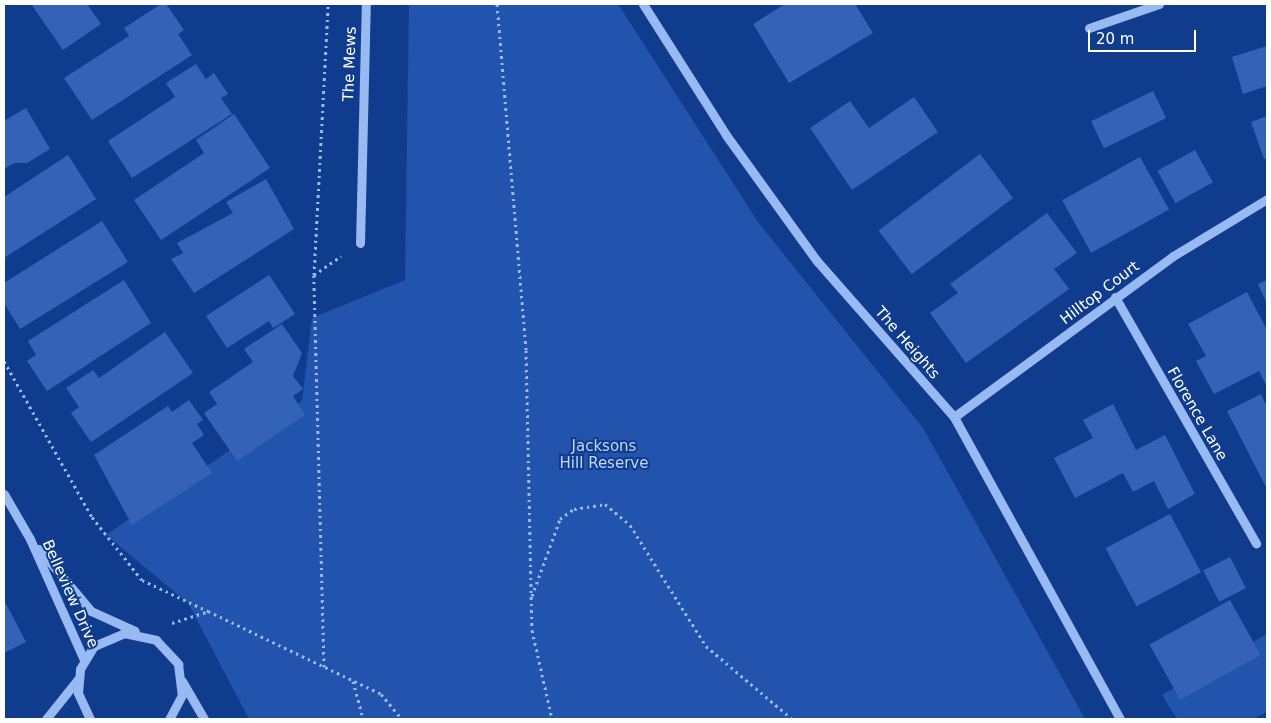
<!DOCTYPE html>
<html>
<head>
<meta charset="utf-8">
<style>
  body { margin:0 }
  #map { position:relative; width:1271px; height:723px; overflow:hidden; background:#103c8e; font-family:"DejaVu Sans",sans-serif }
  div>[style] { position:absolute }
  .green>* { inset:0; background:#2254ad }
  .building>* { inset:0; background:#3462b6; transform-origin:0 0 }
  .path>* { height:3px; margin-top:-1.5px; transform-origin:0; background:repeating-linear-gradient(90deg,#99b9f2 0 2.5px,transparent 0 6.5px) }
  .minor>* { height:9px; margin:-4.5px; padding:0 4.5px; transform-origin:4.5px; border-radius:4.5px; background:#99b9f2 }
  span { translate:-50% -50%; white-space:nowrap; text-align:center; line-height:1.15; -webkit-text-stroke:4px #103c8e; paint-order:stroke }
  .street-label { font-size:15px; color:#fff }
  .park-label { font-size:15px; color:#c0d6fd }
  .frame { position:absolute; inset:0; border:5px solid #fff; pointer-events:none }
  .scale { position:absolute; left:1088px; top:30px; width:108px; height:22px; box-sizing:border-box; border:2px solid #fff; border-top:0; padding-left:6px; font-size:15px; line-height:18px; white-space:nowrap; color:#fff; -webkit-text-stroke:4px #103c8e; paint-order:stroke }
</style>
</head>
<body>
<div id="map">
  <div class="green">
    <div style="clip-path:polygon(409px 4px,618px 4px,758px 222px,923px 428px,1085px 719px,249px 719px,188px 603px,106px 535px,302px 401px,312px 318px,405px 280px)"></div>
    <div style="clip-path:polygon(1267px 634px,1267px 712px,1253px 719px,1177px 719px,1162px 695px)"></div>
  </div>
  <div class="building">
    <div style="clip-path:polygon(31px 4px,87px 4px,101px 24px,63px 50px)"></div>
    <div style="clip-path:polygon(161px 4px,166px 4px,184px 30px,178px 34px,192px 55px,92px 120px,64px 78px,129px 36px,124px 28px)"></div>
    <div style="clip-path:polygon(785px 4px,855px 4px,873px 33px,789px 83px,753px 24px)"></div>
    <div style="clip-path:polygon(1267px 46px,1267px 86px,1243px 94px,1232px 57px)"></div>
    <div style="clip-path:polygon(196px 64px,206px 79px,214px 73px,228px 94px,221px 98px,232px 114px,132px 178px,108px 141px,175px 97px,166px 83px)"></div>
    <div style="left:1153px;top:91px;width:30px;height:69px;rotate:64deg"></div>
    <div style="clip-path:polygon(914px 97px,938px 132px,852px 190px,810px 128px,850px 101px,869px 128px)"></div>
    <div style="clip-path:polygon(26px 108px,50px 149px,27px 163px,15px 163px,4px 169px,4px 121px)"></div>
    <div style="clip-path:polygon(234px 114px,270px 168px,161px 240px,134px 200px,204px 153px,196px 140px)"></div>
    <div style="clip-path:polygon(1267px 116px,1267px 158px,1264px 159px,1251px 122px)"></div>
    <div style="left:1195px;top:150px;width:37px;height:43px;rotate:61deg"></div>
    <div style="left:980px;top:154px;width:55px;height:127px;rotate:53deg"></div>
    <div style="clip-path:polygon(68px 155px,96px 199px,4px 258px,4px 197px)"></div>
    <div style="left:1140px;top:157px;width:60px;height:89px;rotate:61deg"></div>
    <div style="clip-path:polygon(266px 179px,294px 229px,194px 293px,171px 259px,183px 253px,177px 243px,233px 213px,226px 202px)"></div>
    <div style="clip-path:polygon(1047px 213px,1077px 253px,1054px 269px,1069px 289px,966px 363px,930px 313px,958px 293px,950px 284px)"></div>
    <div style="clip-path:polygon(102px 221px,128px 262px,20px 329px,4px 303px,4px 283px)"></div>
    <div style="clip-path:polygon(269px 275px,295px 314px,273px 328px,269px 321px,227px 348px,206px 316px)"></div>
    <div style="clip-path:polygon(124px 280px,151px 323px,47px 391px,27px 361px,36px 355px,28px 341px)"></div>
    <div style="clip-path:polygon(1267px 280px,1267px 304px,1258px 284px)"></div>
    <div style="clip-path:polygon(1247px 292px,1267px 330px,1267px 387px,1259px 371px,1214px 394px,1196px 361px,1206px 356px,1188px 324px)"></div>
    <div style="clip-path:polygon(282px 324px,302px 353px,293px 376px,303px 389px,293px 396px,305px 415px,237px 461px,204px 413px,217px 404px,209px 392px,253px 362px,244px 349px)"></div>
    <div style="clip-path:polygon(165px 332px,193px 373px,91px 442px,71px 413px,79px 407px,66px 388px,93px 370px,99px 378px)"></div>
    <div style="clip-path:polygon(1261px 394px,1267px 407px,1267px 489px,1227px 411px)"></div>
    <div style="clip-path:polygon(189px 400px,203px 420px,197px 424px,204px 435px,192px 443px,212px 473px,132px 525px,94px 455px,168px 406px,172px 412px)"></div>
    <div style="clip-path:polygon(1113px 404px,1136px 450px,1165px 435px,1195px 494px,1168px 509px,1154px 481px,1133px 492px,1123px 473px,1075px 498px,1054px 458px,1093px 438px,1083px 420px)"></div>
    <div style="left:1170px;top:514px;width:66px;height:73px;rotate:62deg"></div>
    <div style="left:1230px;top:557px;width:35px;height:30px;rotate:63deg"></div>
    <div style="clip-path:polygon(4px 600px,26px 642px,4px 653px)"></div>
    <div style="left:1230px;top:600px;width:63px;height:92px;rotate:61deg"></div>
  </div>
  <div class="path">
    <div style="left:497px;top:4px;width:347px;rotate:85.2deg"></div>
    <div style="left:526px;top:350px;width:280px;rotate:88.8deg"></div>
    <div style="left:532px;top:630px;width:91px;rotate:77.3deg"></div>
    <div style="left:314px;top:275px;width:271px;rotate:-87deg"></div>
    <div style="left:4px;top:361px;width:179px;rotate:60.6deg"></div>
    <div style="left:92px;top:517px;width:80px;rotate:51.6deg"></div>
    <div style="left:142px;top:580px;width:73px;rotate:25.2deg"></div>
    <div style="left:532px;top:596px;width:82px;rotate:-70deg"></div>
    <div style="left:560px;top:519px;width:17px;rotate:-36deg"></div>
    <div style="left:574px;top:509px;width:31px;rotate:-9deg"></div>
    <div style="left:605px;top:504px;width:33px;rotate:40deg"></div>
    <div style="left:630px;top:525px;width:143px;rotate:57.9deg"></div>
    <div style="left:706px;top:646px;width:113px;rotate:40.3deg"></div>
    <div style="left:172px;top:623px;width:38px;rotate:-18deg"></div>
    <div style="left:208px;top:611px;width:192px;rotate:25.6deg"></div>
    <div style="left:381px;top:694px;width:33px;rotate:50deg"></div>
    <div style="left:324px;top:667px;width:392px;rotate:-91.5deg"></div>
    <div style="left:314px;top:275px;width:33px;rotate:-35deg"></div>
    <div style="left:353px;top:681px;width:39px;rotate:75deg"></div>
  </div>
  <div class="minor">
    <div style="left:643px;top:4px;width:155px;rotate:57.6deg"></div>
    <div style="left:726px;top:135px;width:155px;rotate:54.2deg"></div>
    <div style="left:817px;top:261px;width:208px;rotate:48.7deg"></div>
    <div style="left:954px;top:417px;width:345px;rotate:61.2deg"></div>
    <div style="left:1089px;top:28px;width:74px;rotate:-18.9deg"></div>
    <div style="left:360px;top:243px;width:239px;rotate:-88.6deg"></div>
    <div style="left:1115px;top:297px;width:284px;rotate:60.2deg"></div>
    <div style="left:954px;top:417px;width:272px;rotate:-36.3deg"></div>
    <div style="left:1173px;top:256px;width:110px;rotate:-31.2deg"></div>
    <div style="left:4px;top:494px;width:52px;rotate:60deg"></div>
    <div style="left:30px;top:539px;width:133px;rotate:65.9deg"></div>
    <div style="left:39px;top:549px;width:81px;rotate:50deg"></div>
    <div style="left:91px;top:611px;width:48px;rotate:24.4deg"></div>
    <div style="left:182px;top:681px;width:44px;rotate:59.9deg"></div>
    <div style="left:46px;top:719px;width:51px;rotate:-51.3deg"></div>
    <div style="left:90px;top:719px;width:29px;rotate:-115deg"></div>
    <div style="left:78px;top:693px;width:24px;rotate:-85deg"></div>
    <div style="left:80px;top:669px;width:27px;rotate:-59deg"></div>
    <div style="left:94px;top:646px;width:33px;rotate:-23deg"></div>
    <div style="left:124px;top:633px;width:33px;rotate:12deg"></div>
    <div style="left:156px;top:640px;width:33px;rotate:47deg"></div>
    <div style="left:178px;top:664px;width:31px;rotate:83deg"></div>
    <div style="left:182px;top:695px;width:27px;rotate:118deg"></div>
  </div>
  <div class="street-label">
    <span style="left:350px;top:64px;rotate:-88deg">The Mews</span>
    <span style="left:1100px;top:293px;rotate:-37deg">Hilltop Court</span>
    <span style="left:907px;top:343px;rotate:49deg">The Heights</span>
    <span style="left:1197px;top:414px;rotate:60deg">Florence Lane</span>
    <span style="left:70px;top:594px;rotate:66deg">Belleview Drive</span>
  </div>
  <div class="park-label">
    <span style="left:604px;top:455px">Jacksons<br>Hill Reserve</span>
  </div>
  <div class="frame"></div>
  <div class="scale">20 m</div>
</div>
</body>
</html>
